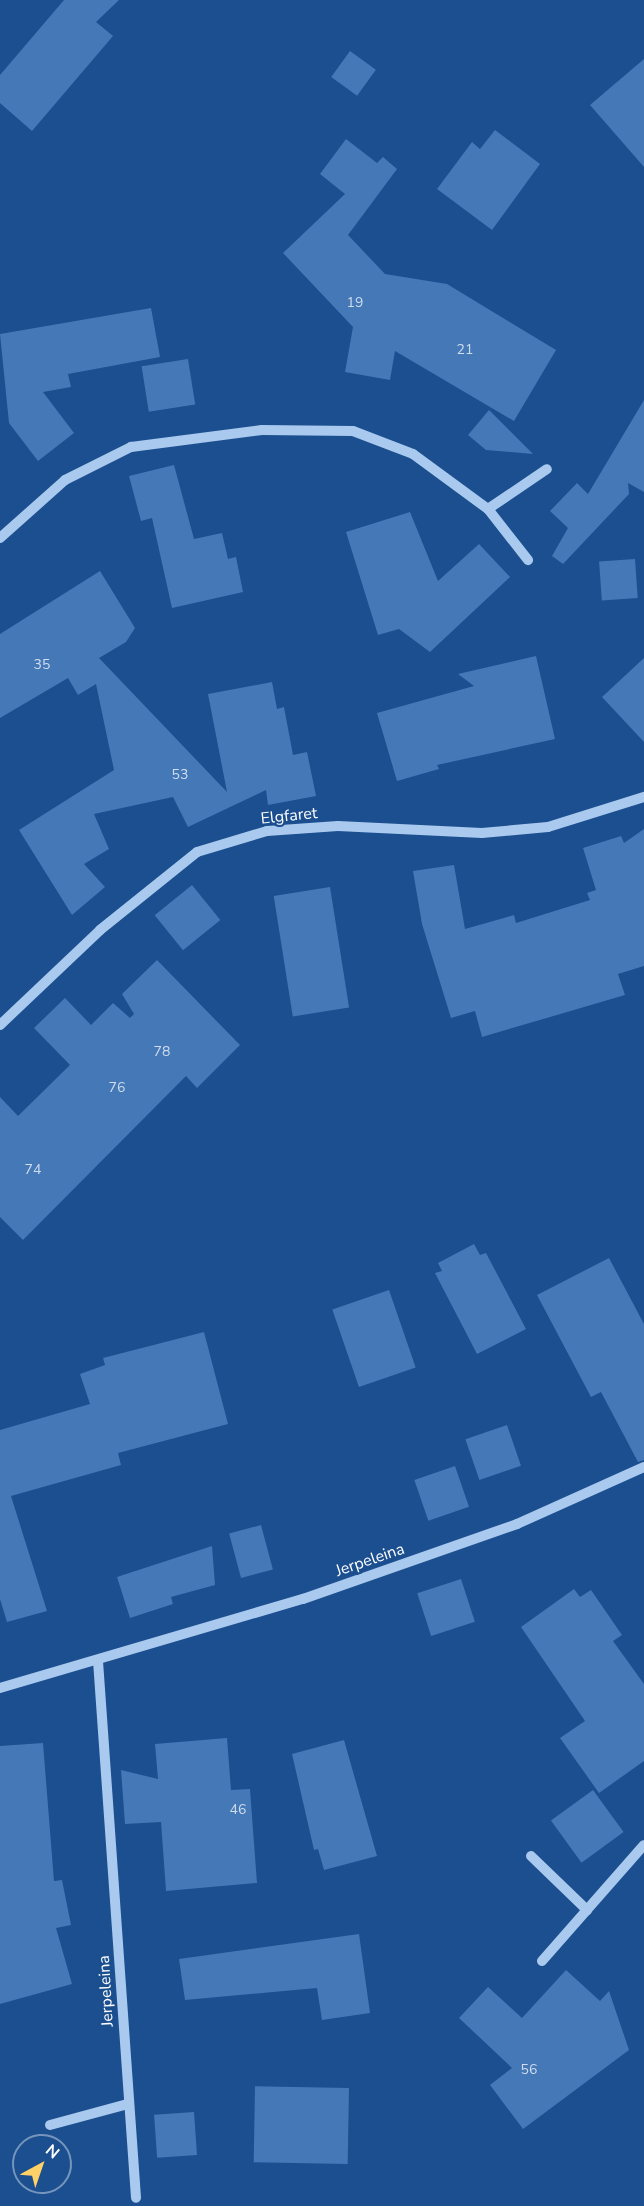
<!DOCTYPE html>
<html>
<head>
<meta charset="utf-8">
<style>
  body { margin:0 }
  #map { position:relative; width:644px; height:2206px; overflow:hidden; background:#1b4f8f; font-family:"Nunito Sans",sans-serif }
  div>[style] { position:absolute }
  .building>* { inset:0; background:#4478b7; transform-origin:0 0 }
  .minor>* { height:10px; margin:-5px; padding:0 5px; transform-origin:5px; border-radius:5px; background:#a9c9ee }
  span { translate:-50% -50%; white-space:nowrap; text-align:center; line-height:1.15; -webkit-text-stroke:4.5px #1b4f8f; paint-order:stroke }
  .number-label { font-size:14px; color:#d0dded }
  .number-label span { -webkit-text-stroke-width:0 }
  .street-label { font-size:16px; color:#fff }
  .north { position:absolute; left:12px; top:2134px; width:60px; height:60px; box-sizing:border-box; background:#1b4f8f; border:2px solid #7695bc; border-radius:50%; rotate:40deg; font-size:16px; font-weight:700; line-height:24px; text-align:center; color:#fff }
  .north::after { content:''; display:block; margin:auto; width:21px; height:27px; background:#ffd166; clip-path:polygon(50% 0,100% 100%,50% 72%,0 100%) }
</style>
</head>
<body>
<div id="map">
  <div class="building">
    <div style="clip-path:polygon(64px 0,119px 0,96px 22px,113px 36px,32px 131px,0 103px,0 75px)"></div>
    <div style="left:350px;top:51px;width:32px;height:32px;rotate:36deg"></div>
    <div style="clip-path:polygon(644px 59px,644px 167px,590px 105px)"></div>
    <div style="clip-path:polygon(495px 130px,540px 164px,492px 230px,437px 189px,472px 142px,480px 149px)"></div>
    <div style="clip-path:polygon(346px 139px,377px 163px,383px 157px,397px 169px,348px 235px,385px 274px,447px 284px,556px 350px,514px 421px,395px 351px,390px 380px,345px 372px,353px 327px,283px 253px,345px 194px,320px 174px)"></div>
    <div style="clip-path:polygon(151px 308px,160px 357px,68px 374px,71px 387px,43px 392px,74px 433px,38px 461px,9px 423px,0 334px)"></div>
    <div style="left:188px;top:359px;width:46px;height:47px;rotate:81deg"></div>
    <div style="clip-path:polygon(644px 400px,644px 492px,628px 483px,629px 494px,563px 564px,552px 556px,568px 528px,550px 511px,577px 483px,588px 494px)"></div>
    <div style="clip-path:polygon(489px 410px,533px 454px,486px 450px,468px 435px)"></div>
    <div style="clip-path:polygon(174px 465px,194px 539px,222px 533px,228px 559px,236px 557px,243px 592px,172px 608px,152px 518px,141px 521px,129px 476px)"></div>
    <div style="clip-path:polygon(410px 512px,438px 581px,479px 544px,510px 577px,430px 652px,399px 629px,378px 635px,346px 532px)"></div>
    <div style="left:635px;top:559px;width:39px;height:36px;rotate:86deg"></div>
    <div style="clip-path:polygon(100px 571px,135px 628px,126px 642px,99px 658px,227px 792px,208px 694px,272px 682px,277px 709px,284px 707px,293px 755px,307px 752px,316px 796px,268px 805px,266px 790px,188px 827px,173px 797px,94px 814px,109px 849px,84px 864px,105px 887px,72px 915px,19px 830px,114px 770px,96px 684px,78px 695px,68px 678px,0 718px,0 634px)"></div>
    <div style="clip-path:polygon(536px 656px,555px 739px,437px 765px,439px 769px,397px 781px,377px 713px,474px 686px,458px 674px)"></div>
    <div style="clip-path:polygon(644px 658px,644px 742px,602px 697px)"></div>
    <div style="clip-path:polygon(644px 829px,644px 966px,618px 974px,625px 995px,482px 1037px,475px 1011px,451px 1018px,422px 924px,413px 871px,454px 865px,465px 929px,514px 915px,516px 923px,590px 900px,587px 893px,596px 890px,583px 848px,621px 836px,624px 843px)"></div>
    <div style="left:192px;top:885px;width:45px;height:48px;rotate:51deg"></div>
    <div style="left:330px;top:887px;width:122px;height:57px;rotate:81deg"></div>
    <div style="clip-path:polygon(157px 960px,240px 1045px,197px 1088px,186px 1076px,23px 1240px,0 1217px,0 1097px,18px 1116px,70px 1065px,34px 1028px,65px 998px,91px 1025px,113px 1003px,130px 1018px,134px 1014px,122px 994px)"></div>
    <div style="clip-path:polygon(474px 1244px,480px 1255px,486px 1253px,526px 1329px,477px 1354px,435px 1273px,442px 1271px,438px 1263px)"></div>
    <div style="clip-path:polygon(609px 1258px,644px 1324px,644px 1460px,638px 1462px,601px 1392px,591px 1397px,537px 1295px)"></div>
    <div style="left:389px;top:1290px;width:82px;height:60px;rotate:71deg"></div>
    <div style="clip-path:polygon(204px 1332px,228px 1424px,118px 1453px,121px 1465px,11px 1496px,47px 1611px,7px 1622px,0 1599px,0 1430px,90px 1404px,80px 1374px,105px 1365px,103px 1358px)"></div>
    <div style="left:507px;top:1425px;width:43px;height:44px;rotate:71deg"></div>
    <div style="left:455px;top:1466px;width:43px;height:43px;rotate:71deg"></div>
    <div style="left:261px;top:1525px;width:46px;height:33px;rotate:75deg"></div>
    <div style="clip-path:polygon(212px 1546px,215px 1585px,171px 1597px,173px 1604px,130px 1618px,117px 1577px)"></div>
    <div style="left:461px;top:1579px;width:45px;height:46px;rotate:72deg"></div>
    <div style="clip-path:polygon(574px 1589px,580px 1597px,591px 1590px,622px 1635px,613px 1641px,644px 1684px,644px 1761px,599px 1793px,560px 1738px,585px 1721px,521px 1627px)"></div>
    <div style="clip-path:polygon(227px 1738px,231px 1790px,250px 1789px,257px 1883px,166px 1891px,161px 1822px,125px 1824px,121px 1770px,158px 1779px,155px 1744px)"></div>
    <div style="clip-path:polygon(344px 1740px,377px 1856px,324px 1870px,318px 1849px,314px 1850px,292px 1754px)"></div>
    <div style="clip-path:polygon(43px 1743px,54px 1881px,62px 1880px,71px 1925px,56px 1928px,72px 1984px,0 2004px,0 1746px)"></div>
    <div style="left:593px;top:1790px;width:52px;height:52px;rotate:54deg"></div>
    <div style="clip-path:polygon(359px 1934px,370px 2013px,322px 2020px,317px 1988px,185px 2000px,179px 1959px)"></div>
    <div style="clip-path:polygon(566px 1970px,600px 2001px,609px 1991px,629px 2050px,523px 2129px,490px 2085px,512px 2068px,459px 2018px,488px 1987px,522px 2018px)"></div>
    <div style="left:349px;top:2088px;width:76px;height:94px;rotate:91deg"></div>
    <div style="left:194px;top:2112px;width:43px;height:40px;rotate:86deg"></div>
  </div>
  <div class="minor">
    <div style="left:488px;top:509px;width:71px;rotate:-34.1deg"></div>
    <div style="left:0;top:538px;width:87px;rotate:-41.7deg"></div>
    <div style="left:65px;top:480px;width:74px;rotate:-26.6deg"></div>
    <div style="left:131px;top:447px;width:132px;rotate:-7.4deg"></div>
    <div style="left:262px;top:430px;width:91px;rotate:0.6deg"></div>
    <div style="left:353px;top:431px;width:64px;rotate:21deg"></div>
    <div style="left:413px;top:454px;width:93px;rotate:36.3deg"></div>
    <div style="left:488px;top:509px;width:65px;rotate:51.9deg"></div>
    <div style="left:0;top:1025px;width:138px;rotate:-43.5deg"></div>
    <div style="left:100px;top:930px;width:124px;rotate:-38.8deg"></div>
    <div style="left:197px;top:852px;width:73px;rotate:-16.7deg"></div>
    <div style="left:267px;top:831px;width:71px;rotate:-4deg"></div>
    <div style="left:338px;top:826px;width:144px;rotate:2.8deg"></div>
    <div style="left:482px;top:833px;width:66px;rotate:-5.2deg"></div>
    <div style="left:548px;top:827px;width:101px;rotate:-17.4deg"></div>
    <div style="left:98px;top:1661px;width:538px;rotate:85.95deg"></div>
    <div style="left:0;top:1688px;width:316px;rotate:-16.4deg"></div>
    <div style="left:303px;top:1599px;width:227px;rotate:-19.3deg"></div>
    <div style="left:517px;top:1524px;width:139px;rotate:-24.2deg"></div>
    <div style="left:531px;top:1856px;width:78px;rotate:44deg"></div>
    <div style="left:542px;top:1961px;width:154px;rotate:-48.7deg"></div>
    <div style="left:50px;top:2125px;width:81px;rotate:-15.1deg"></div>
  </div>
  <div class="number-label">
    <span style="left:355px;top:303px">19</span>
    <span style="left:465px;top:350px">21</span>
    <span style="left:42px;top:665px">35</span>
    <span style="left:180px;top:775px">53</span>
    <span style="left:162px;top:1052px">78</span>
    <span style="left:117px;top:1088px">76</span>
    <span style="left:33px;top:1170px">74</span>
    <span style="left:238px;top:1810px">46</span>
    <span style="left:529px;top:2070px">56</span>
  </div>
  <div class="street-label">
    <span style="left:289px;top:816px;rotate:-6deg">Elgfaret</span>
    <span style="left:370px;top:1560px;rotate:-19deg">Jerpeleina</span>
    <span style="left:106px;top:1991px;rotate:-93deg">Jerpeleina</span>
  </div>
  <div class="north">N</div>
</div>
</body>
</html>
